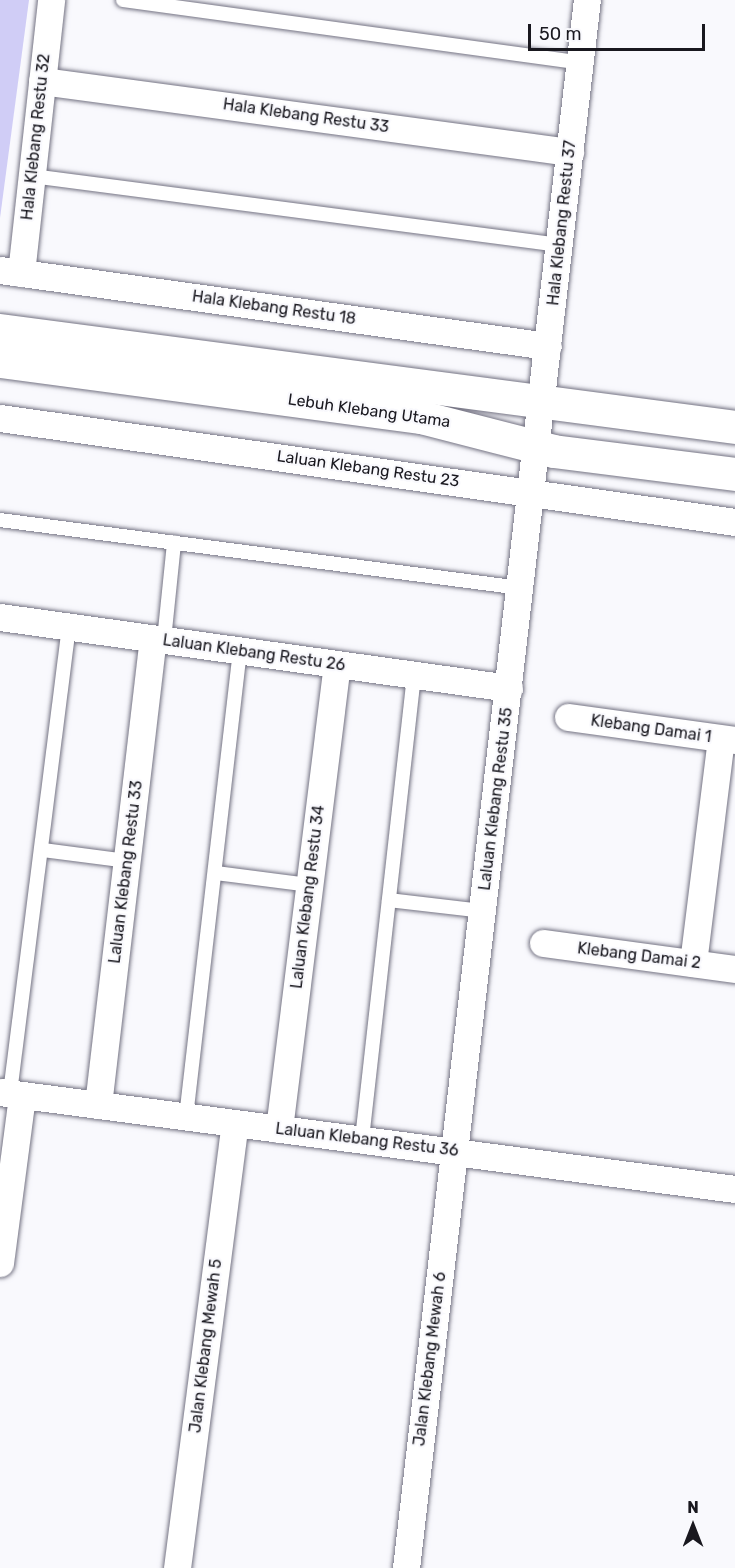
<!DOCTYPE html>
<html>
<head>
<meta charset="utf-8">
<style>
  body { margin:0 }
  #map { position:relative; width:735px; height:1568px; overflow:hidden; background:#f9f9fd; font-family:Rubik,sans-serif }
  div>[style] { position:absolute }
  .green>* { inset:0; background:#d0cdf6 }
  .roads { filter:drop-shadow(0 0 2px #747383) drop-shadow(0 0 2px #747383) }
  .lane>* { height:14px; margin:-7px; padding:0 7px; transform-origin:7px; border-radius:7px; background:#fff }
  .street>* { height:27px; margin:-13.5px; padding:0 13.5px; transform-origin:13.5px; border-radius:13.5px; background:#fff }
  .secondary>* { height:33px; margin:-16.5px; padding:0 16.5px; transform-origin:16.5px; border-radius:16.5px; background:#fff }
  span { translate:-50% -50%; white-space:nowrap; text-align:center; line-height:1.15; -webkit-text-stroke:4.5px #f9f9fd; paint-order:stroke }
  .street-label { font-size:16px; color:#19181f }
  .north { position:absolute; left:663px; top:1496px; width:60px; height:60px; -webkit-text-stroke:4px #f9f9fd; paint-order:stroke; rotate:0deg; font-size:16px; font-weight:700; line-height:24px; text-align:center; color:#19181f }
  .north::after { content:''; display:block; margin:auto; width:21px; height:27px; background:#19181f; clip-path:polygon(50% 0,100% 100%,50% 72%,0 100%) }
  .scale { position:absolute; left:528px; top:24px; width:177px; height:27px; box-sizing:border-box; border:3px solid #19181f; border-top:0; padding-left:8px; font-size:18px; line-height:21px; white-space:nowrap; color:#19181f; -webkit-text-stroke:4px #f9f9fd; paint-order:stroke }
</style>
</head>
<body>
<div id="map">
  <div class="green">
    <div style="clip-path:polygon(0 0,29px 0,0 218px)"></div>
  </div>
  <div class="roads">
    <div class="lane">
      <div style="left:123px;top:0;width:461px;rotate:7.8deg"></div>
      <div style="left:32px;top:176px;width:532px;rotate:7.45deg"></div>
      <div style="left:0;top:520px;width:525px;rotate:7.44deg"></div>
      <div style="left:164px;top:640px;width:98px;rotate:-84.1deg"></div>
      <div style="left:43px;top:850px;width:86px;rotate:7.4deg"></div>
      <div style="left:216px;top:873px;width:95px;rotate:7.3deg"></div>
      <div style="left:389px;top:900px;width:95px;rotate:6.7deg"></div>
      <div style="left:10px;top:1093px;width:470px;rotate:-82.8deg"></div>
      <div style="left:186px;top:1117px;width:468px;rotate:-83.4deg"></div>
      <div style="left:362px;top:1139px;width:467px;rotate:-83.6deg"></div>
    </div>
    <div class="street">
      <div style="left:42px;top:81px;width:533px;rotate:7.66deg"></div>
      <div style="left:0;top:270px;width:553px;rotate:7.9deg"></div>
      <div style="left:21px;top:273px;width:275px;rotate:-83.7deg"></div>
      <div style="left:0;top:418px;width:742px;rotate:8.05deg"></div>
      <div style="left:0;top:617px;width:514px;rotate:7.94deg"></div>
      <div style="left:568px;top:717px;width:169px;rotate:7.8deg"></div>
      <div style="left:543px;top:943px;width:194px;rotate:7.7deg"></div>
      <div style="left:693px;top:963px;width:226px;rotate:-82.9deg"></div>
      <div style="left:0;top:1092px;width:741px;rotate:7.52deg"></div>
      <div style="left:98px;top:1105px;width:469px;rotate:-83.3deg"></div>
      <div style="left:279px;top:1129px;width:468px;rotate:-82.9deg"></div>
      <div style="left:0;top:1263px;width:169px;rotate:-82.5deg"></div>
      <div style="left:177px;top:1568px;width:448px;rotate:-82.6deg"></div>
      <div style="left:406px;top:1568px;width:1578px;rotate:-83.42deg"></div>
    </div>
    <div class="secondary">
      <div style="left:0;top:330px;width:741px;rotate:7.52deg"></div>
      <div style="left:0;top:361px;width:425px;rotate:7.6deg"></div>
      <div style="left:421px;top:417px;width:136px;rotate:14.4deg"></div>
      <div style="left:553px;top:451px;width:183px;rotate:7.2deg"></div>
    </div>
  </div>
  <div class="street-label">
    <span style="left:306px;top:116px;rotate:8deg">Hala Klebang Restu 33</span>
    <span style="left:36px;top:137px;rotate:-84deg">Hala Klebang Restu 32</span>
    <span style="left:562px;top:223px;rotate:-84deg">Hala Klebang Restu 37</span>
    <span style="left:274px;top:308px;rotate:8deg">Hala Klebang Restu 18</span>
    <span style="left:369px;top:411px;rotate:8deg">Lebuh Klebang Utama</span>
    <span style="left:368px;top:469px;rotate:8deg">Laluan Klebang Restu 23</span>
    <span style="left:254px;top:653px;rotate:8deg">Laluan Klebang Restu 26</span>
    <span style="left:651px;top:729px;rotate:8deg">Klebang Damai 1</span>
    <span style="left:496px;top:799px;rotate:-83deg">Laluan Klebang Restu 35</span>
    <span style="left:126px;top:872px;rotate:-83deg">Laluan Klebang Restu 33</span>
    <span style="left:308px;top:897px;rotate:-83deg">Laluan Klebang Restu 34</span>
    <span style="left:639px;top:956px;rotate:7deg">Klebang Damai 2</span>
    <span style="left:367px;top:1140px;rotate:7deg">Laluan Klebang Restu 36</span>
    <span style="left:206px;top:1346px;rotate:-83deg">Jalan Klebang Mewah 5</span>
    <span style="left:430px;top:1359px;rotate:-83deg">Jalan Klebang Mewah 6</span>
  </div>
  <div class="north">N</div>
  <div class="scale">50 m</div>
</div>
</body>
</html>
